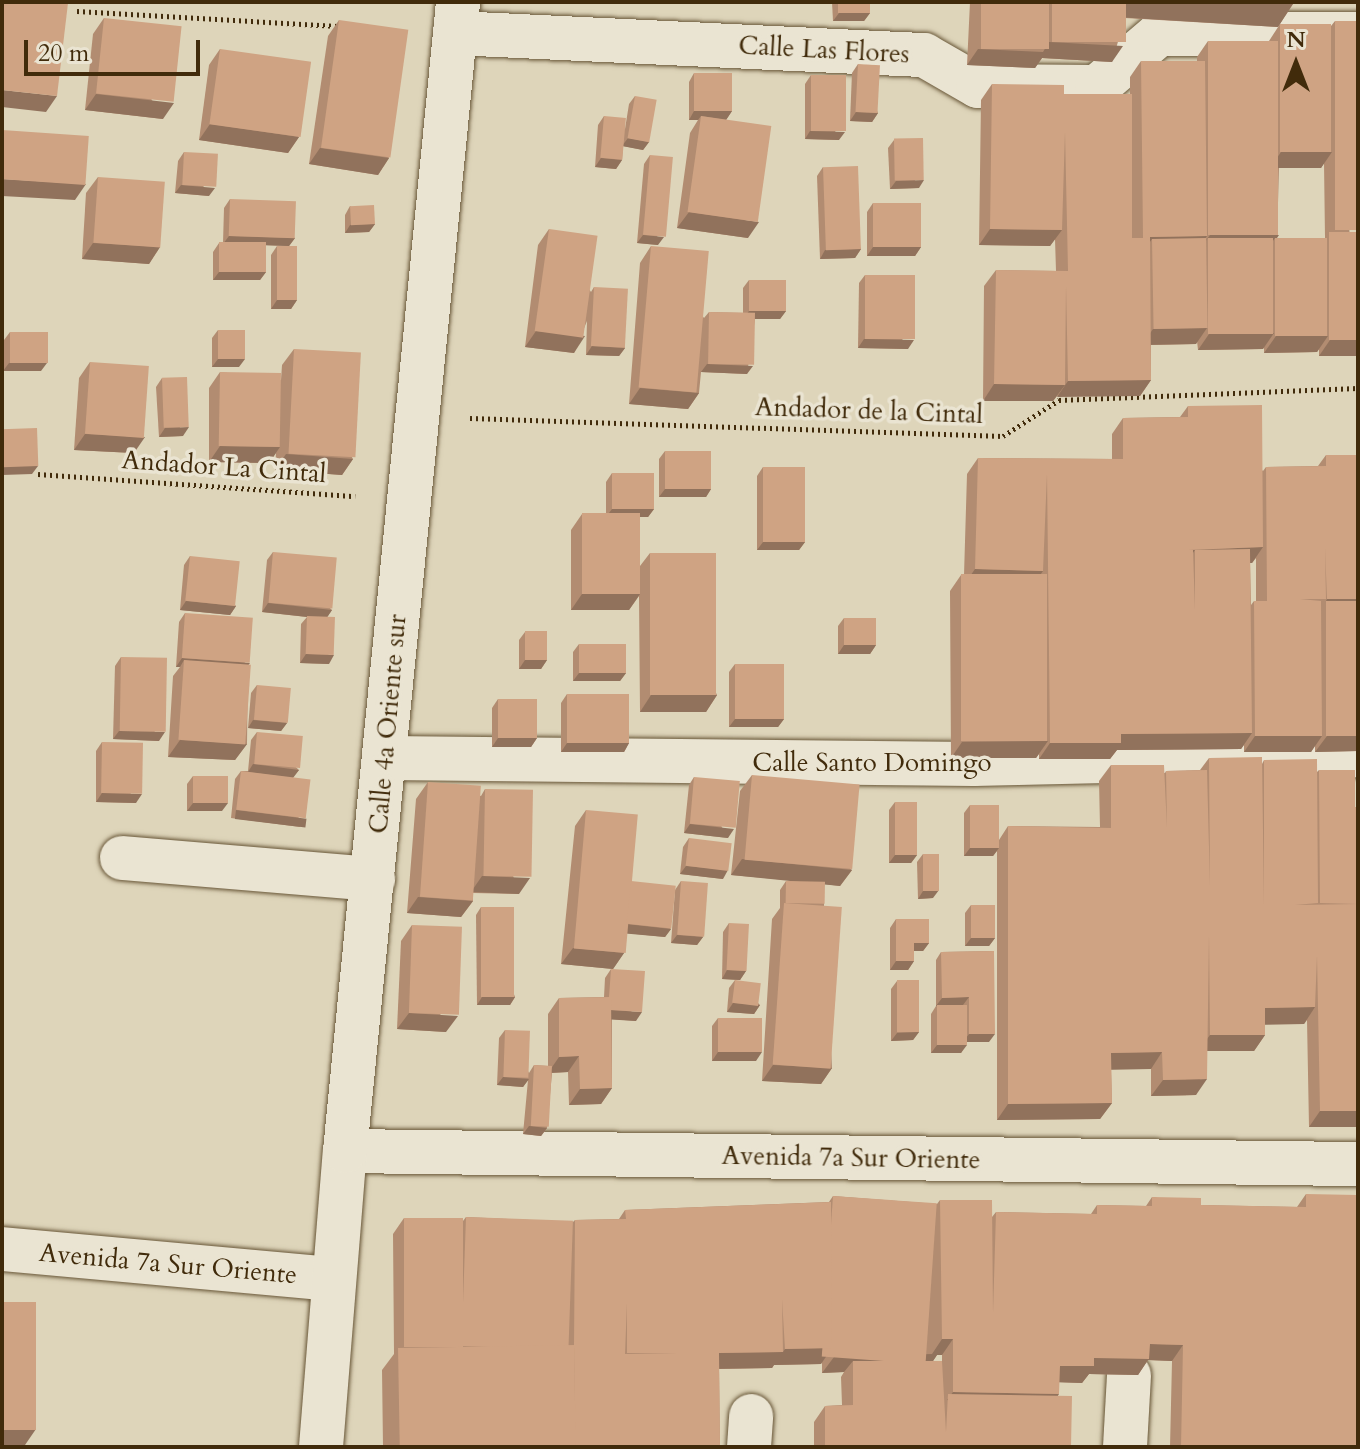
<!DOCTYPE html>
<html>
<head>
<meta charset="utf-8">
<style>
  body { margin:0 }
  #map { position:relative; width:1360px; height:1449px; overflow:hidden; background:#ded5ba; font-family:Cardo,serif }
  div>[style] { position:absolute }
  .path>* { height:5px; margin-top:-2.5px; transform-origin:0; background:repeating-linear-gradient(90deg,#412b0b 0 2px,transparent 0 6px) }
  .roads { filter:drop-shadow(0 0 2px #685637) drop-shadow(0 0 2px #685637) }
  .minor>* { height:44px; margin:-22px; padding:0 22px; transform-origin:22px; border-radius:22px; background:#eae4d2 }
  .wall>* { inset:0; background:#b28c71 }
  .shaded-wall>* { inset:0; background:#91725c; transform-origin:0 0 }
  .building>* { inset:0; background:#cfa383; transform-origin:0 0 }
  span { translate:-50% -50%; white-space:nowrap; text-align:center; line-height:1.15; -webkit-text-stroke:7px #eae4d2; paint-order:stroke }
  .street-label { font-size:26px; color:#412b0b }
  .frame { position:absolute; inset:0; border:4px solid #412b0b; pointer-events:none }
  .north { position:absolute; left:1256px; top:24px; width:80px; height:80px; -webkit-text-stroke:6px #eae4d2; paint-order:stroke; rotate:0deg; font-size:22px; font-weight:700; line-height:32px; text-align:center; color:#412b0b }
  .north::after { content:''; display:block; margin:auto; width:28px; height:36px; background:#412b0b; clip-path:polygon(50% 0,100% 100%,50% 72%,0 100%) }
  .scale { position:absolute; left:24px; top:40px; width:176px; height:36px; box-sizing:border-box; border:4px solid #412b0b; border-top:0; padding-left:10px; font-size:24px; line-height:28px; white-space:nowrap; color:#412b0b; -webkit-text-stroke:6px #eae4d2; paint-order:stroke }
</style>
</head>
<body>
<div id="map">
  <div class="path">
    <div style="left:77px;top:11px;width:261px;rotate:3.3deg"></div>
    <div style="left:470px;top:418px;width:533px;rotate:1.93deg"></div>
    <div style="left:1003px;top:436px;width:67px;rotate:-32.7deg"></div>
    <div style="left:1059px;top:400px;width:299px;rotate:-2.3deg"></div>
    <div style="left:38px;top:474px;width:318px;rotate:4deg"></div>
  </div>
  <div class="roads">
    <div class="minor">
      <div style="left:455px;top:33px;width:470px;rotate:2.7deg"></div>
      <div style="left:924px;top:55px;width:62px;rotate:29.9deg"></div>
      <div style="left:978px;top:86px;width:119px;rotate:0.5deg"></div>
      <div style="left:1097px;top:87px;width:82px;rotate:-40.5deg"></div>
      <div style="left:1159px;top:34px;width:199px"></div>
      <div style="left:386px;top:758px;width:588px;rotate:0.58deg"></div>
      <div style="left:974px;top:764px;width:384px;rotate:-1.3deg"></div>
      <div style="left:122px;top:858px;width:252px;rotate:4.8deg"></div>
      <div style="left:345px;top:1151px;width:1013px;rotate:0.74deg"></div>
      <div style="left:2px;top:1249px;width:333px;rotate:5.2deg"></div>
      <div style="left:321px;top:1447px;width:297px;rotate:-85.4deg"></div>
      <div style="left:345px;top:1151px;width:1155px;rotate:-84.38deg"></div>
      <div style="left:749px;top:1447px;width:31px;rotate:-86deg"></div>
      <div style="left:1125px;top:1447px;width:72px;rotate:-86.8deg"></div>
    </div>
  </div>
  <div class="wall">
    <div style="clip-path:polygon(832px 2px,870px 2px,870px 13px,864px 21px,833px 21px)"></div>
    <div style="clip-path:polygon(970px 2px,1294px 2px,1278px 27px,1125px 18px,1112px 62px,1042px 58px,1035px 68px,967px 65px)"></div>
    <div style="clip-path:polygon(104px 18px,163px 119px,85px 110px,93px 34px)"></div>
    <div style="clip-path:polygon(339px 20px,389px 158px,378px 175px,309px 164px,328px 36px)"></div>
    <div style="clip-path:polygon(evenodd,1335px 21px,1358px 356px,1319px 356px,1319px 349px,1317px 352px,1264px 353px,1264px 346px,1263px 349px,1198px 350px,1197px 341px,1196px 344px,1151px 345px,1151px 380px,1140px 396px,1057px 396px,1053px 401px,983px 401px,984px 286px,996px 270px,1056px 271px,1055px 239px,1050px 246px,979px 245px,981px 100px,992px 84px,1064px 94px,1130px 94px,1130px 77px,1141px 61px,1197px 61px,1197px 57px,1208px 41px,1269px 41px,1280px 24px,1331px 26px,1335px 21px,1324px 163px,1325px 238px,1277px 238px,1279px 168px,1321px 168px,1324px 163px)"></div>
    <div style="clip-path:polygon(220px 49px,299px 137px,288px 153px,199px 140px,209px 65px)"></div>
    <div style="clip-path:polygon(858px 64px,878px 113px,872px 122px,850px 121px,852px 73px)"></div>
    <div style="clip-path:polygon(694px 73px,732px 111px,726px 120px,748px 238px,677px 228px,690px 133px,698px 120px,689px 120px,689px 82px)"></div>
    <div style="clip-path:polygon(811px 75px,839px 140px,805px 139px,805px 84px)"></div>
    <div style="clip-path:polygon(635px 96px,649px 142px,643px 150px,623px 146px,622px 160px,616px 169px,595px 167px,598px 125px,604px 116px,625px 129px,629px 104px)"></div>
    <div style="clip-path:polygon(894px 140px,919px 188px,890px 189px,888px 148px)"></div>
    <div style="clip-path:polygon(184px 152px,209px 196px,175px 193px,178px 161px)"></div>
    <div style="clip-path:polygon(650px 155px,658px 245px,637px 243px,644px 164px)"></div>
    <div style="clip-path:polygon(823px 167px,861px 249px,855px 258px,820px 259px,817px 176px)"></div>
    <div style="clip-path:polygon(98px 177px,160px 247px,149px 264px,82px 259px,86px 193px)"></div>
    <div style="clip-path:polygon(230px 199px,295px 238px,289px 246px,266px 245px,266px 272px,260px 280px,213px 280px,213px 252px,219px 243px,223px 243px,224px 208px)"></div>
    <div style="clip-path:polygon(873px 203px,921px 247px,915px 256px,867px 256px,867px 212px)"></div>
    <div style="clip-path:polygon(350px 206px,375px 224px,369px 232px,345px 233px,345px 215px)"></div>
    <div style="clip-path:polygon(549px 229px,591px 292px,594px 287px,625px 348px,619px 356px,586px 355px,587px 321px,574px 353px,525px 347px,538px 245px)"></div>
    <div style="clip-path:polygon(277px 246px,297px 300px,291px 309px,271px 309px,271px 255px)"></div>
    <div style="clip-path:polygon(651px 246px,704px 318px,709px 312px,743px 313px,743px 288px,749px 280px,786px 311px,780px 319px,755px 319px,747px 374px,701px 372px,699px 393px,688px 409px,629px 404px,640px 263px)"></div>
    <div style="clip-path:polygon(865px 275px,908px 349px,858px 348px,859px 283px)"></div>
    <div style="clip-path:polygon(218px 330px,239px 367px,212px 367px,212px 338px)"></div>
    <div style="clip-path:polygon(10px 332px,41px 371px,3px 371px,4px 340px)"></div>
    <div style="clip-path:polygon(294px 349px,353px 459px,342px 475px,275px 470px,276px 453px,269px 463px,209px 462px,209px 388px,220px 372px,281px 380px,282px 365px)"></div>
    <div style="clip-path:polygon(90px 362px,134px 453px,74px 450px,79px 378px)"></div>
    <div style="clip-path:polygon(162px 378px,183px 436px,159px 437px,156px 387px)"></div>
    <div style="clip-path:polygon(evenodd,1188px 406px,1263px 471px,1266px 467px,1318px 466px,1326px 455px,1358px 751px,1315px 752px,1315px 745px,1311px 752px,1244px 752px,1244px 745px,1241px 749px,1117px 750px,1110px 759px,1039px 759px,1039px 754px,1036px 758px,951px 758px,950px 591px,961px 575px,964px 575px,967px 474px,978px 458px,1112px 459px,1112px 434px,1123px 418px,1180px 417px,1188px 406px,1256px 558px,1256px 601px,1254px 601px,1251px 605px,1250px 563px,1252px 563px,1256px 558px)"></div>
    <div style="clip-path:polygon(665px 451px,711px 489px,706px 497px,659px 497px,659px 459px)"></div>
    <div style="clip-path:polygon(763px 467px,805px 542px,799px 550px,757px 550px,757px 476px)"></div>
    <div style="clip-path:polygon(612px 473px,654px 509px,648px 517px,640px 517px,640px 566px,650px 553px,717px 695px,706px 712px,640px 712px,639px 596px,629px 610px,571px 610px,571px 530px,582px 514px,606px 513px,606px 482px)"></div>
    <div style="clip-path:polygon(273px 552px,332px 610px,327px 617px,329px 664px,300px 663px,301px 624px,307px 617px,262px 612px,267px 560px)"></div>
    <div style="clip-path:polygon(190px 556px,236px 606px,230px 615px,180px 610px,184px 565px)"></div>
    <div style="clip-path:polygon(185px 613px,248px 665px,247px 744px,235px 760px,168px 757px,173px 676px,180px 667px,176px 667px,179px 622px)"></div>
    <div style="clip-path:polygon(844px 618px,876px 645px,870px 654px,838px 654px,838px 626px)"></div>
    <div style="clip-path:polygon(525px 632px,547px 660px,541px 669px,519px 669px,519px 640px)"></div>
    <div style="clip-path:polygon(579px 644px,626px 673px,620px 681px,573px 681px,573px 652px)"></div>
    <div style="clip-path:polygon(121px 657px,159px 741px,113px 739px,115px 666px)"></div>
    <div style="clip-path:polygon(735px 664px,784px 719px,778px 727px,729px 727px,729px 672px)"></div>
    <div style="clip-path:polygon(257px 685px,287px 723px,281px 731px,248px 728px,251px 693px)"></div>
    <div style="clip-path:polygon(567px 694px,629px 743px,624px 752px,561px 752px,561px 703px)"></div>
    <div style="clip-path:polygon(498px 699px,537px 738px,531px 747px,492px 747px,492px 708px)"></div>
    <div style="clip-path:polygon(257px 732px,299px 770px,293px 777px,300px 827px,231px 818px,235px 779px,241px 771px,248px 771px,251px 740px)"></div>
    <div style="clip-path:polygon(102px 742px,136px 803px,96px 802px,96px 751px)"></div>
    <div style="clip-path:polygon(1209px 758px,1262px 764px,1264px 760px,1317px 772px,1319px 770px,1355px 807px,1358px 807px,1358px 1127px,1309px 1127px,1307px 1020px,1304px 1024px,1265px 1024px,1265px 1035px,1254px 1051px,1207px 1051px,1196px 1095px,1151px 1096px,1151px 1069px,1111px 1069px,1112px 1103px,1100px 1119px,997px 1120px,997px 851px,993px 856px,964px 856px,964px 813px,970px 805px,999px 840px,1008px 826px,1100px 827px,1099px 781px,1111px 765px,1165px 773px,1166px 771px,1200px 770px)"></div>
    <div style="clip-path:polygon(752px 775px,852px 870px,840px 886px,824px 884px,824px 905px,832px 1068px,821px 1084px,762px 1081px,772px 919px,780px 908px,780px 890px,786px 881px,798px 881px,731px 875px,740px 791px)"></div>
    <div style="clip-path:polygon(193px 776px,222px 811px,187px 811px,187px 784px)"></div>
    <div style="clip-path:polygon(694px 777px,728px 838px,684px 833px,689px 785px)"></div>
    <div style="clip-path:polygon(428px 782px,481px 796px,485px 789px,519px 894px,473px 893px,473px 901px,461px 917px,407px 913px,416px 799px)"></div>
    <div style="clip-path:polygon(895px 802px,917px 855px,911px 863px,889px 863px,889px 810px)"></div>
    <div style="clip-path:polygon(586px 810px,631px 881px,671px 929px,665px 937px,626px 933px,624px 953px,613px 969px,561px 964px,575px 826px)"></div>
    <div style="clip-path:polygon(689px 838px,723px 879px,680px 874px,683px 847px)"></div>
    <div style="clip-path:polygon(923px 854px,933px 898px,918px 899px,917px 862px)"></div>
    <div style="clip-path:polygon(681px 881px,703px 937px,697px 945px,671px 943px,675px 890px)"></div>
    <div style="clip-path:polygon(971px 905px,995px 938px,989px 946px,965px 946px,965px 913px)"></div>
    <div style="clip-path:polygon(481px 907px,515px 997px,510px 1005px,477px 1005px,476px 915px)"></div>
    <div style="clip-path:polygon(896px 919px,929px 943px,923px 951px,914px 951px,914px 961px,908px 970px,890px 970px,890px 928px)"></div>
    <div style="clip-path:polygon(729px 923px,746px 971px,740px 980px,722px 979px,723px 932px)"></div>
    <div style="clip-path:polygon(412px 925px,446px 1032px,397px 1029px,401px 941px)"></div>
    <div style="clip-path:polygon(994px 951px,989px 1042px,967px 1042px,961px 1053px,931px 1053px,931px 1014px,936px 1006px,936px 960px,941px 952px)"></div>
    <div style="clip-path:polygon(611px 969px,636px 1021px,612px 1019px,612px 1088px,601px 1104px,569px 1105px,568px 1072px,552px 1073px,547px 1128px,541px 1136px,523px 1134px,528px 1080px,523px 1087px,497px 1085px,499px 1038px,505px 1030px,529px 1073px,534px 1065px,548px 1066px,548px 1014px,559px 998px,604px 997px,605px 978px)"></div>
    <div style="clip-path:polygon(735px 980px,760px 1005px,754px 1014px,727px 1012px,729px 988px)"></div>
    <div style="clip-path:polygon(897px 981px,919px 1032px,913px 1040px,891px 1041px,891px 989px)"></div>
    <div style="clip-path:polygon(718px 1018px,756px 1061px,712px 1061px,712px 1026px)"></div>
    <div style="clip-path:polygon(evenodd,1306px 1194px,1358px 1447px,1170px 1447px,1172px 1361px,1148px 1360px,1138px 1375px,1089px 1374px,1082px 1383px,1059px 1382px,1058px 1396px,1071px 1447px,814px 1447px,814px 1422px,825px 1406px,842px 1405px,841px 1377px,844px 1372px,822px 1373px,822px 1361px,821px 1364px,774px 1365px,772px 1368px,719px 1369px,720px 1447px,383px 1447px,382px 1370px,394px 1354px,393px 1234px,404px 1218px,463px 1221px,466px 1217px,573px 1222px,575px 1220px,619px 1219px,625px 1210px,829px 1202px,833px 1196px,937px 1204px,940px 1200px,992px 1217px,996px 1212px,1091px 1214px,1097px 1205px,1146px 1206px,1152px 1197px,1201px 1205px,1297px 1207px,1306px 1194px,937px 1355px,942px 1355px,942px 1361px,933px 1361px,937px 1355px)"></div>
  </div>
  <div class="shaded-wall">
    <div style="clip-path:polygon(1126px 2px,1256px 2px,1293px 4px,1278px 27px,1116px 17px)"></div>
    <div style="clip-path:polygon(839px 13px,870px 13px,864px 21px,833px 21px)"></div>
    <div style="clip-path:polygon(1049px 42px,1123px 46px,1112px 62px,1042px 58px,1035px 68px,967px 65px,978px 49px,1043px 52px)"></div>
    <div style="clip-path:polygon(2px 90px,57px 96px,46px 112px,2px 107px)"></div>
    <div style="clip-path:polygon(96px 94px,174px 103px,163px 119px,85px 110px)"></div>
    <div style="clip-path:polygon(694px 111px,732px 111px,726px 120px,701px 116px,698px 120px,689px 120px)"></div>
    <div style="clip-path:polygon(856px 112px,878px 113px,872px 122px,850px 121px)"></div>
    <div style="clip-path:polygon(210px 124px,299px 137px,288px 153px,199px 140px)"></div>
    <div style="clip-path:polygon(810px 131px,845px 132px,839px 140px,805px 139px)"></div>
    <div style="clip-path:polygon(628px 138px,649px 142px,643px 150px,622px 146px)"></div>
    <div style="clip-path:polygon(320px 148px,389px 158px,378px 175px,309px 164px)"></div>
    <div style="clip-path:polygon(1281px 152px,1332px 152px,1321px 168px,1270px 168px)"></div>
    <div style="clip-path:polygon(601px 158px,622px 160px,616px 169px,595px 167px)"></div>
    <div style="clip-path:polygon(2px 179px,86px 184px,75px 200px,2px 196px)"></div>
    <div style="clip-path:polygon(924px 180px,919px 188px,890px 189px,896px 181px)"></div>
    <div style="clip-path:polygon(181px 185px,215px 188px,209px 196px,175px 193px)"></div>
    <div style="clip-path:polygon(689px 212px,759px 222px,748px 238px,677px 228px)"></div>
    <div style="clip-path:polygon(375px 224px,369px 232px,345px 233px,350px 225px)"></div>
    <div style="clip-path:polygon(990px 229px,1062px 230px,1050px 246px,979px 245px)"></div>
    <div style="clip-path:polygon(643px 235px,664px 237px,658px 245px,637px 243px)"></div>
    <div style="clip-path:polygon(1210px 235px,1279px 235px,1275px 241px,1275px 238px,1266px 251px,1208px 238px,1198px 251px)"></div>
    <div style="clip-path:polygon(229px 236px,295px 238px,289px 246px,223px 244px)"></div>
    <div style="clip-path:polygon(1207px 236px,1196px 252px,1152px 239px,1142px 253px,1150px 237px)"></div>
    <div style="clip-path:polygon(93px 243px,160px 247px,149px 264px,82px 259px)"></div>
    <div style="clip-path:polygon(873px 247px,921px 247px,915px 256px,867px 256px)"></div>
    <div style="clip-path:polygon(861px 249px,855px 258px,820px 259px,825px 250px)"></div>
    <div style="clip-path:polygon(219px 272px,266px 272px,260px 280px,213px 280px)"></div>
    <div style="clip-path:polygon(277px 300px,297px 300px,291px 309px,271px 309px)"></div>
    <div style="clip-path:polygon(749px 311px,786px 311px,780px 319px,743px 319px)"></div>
    <div style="clip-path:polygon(1207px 328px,1196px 344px,1142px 345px,1153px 329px)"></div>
    <div style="clip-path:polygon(536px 331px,585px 336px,574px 353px,525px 347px)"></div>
    <div style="clip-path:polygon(1274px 333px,1263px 349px,1198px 350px,1209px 334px)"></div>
    <div style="clip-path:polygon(1276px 336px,1328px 336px,1317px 352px,1264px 353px)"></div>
    <div style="clip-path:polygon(864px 339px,914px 340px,908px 349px,858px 348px)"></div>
    <div style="clip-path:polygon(1330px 340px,1358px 340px,1358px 356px,1319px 356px)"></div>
    <div style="clip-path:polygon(592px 346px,625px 348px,619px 356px,586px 355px)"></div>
    <div style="clip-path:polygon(218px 359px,245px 359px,239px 367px,212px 367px)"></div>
    <div style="clip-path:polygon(9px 363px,47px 363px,41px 371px,3px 371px)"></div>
    <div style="clip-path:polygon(707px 364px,753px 366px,747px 374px,701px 372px)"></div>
    <div style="clip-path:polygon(1151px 380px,1140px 396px,1057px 397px,1068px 381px)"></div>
    <div style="clip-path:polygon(994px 384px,1065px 385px,1053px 401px,983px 401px)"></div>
    <div style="clip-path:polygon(640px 388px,699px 393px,688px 409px,629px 404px)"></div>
    <div style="clip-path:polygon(189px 427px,183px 436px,159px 437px,165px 428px)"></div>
    <div style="clip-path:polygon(85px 434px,145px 437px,134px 453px,74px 450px)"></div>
    <div style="clip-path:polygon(220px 446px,280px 447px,269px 463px,209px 462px)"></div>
    <div style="clip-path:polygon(286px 454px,353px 459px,342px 475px,275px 470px)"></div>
    <div style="clip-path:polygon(2px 466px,38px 466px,32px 474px,2px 475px)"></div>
    <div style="clip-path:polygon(665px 489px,711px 489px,706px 497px,659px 497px)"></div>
    <div style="clip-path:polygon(612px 509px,654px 509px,648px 517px,606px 517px)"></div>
    <div style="clip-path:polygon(763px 542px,805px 542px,799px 550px,757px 550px)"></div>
    <div style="clip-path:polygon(1263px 547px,1252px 563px,1195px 565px,1195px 550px,1184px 566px,1188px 550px)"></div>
    <div style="clip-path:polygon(975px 569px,1043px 571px,1032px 587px,964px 585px)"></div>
    <div style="clip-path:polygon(582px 594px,640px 594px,629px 610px,571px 610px)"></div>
    <div style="clip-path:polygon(1327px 599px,1358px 599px,1358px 615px,1326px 601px)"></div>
    <div style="clip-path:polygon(186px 601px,236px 606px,230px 615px,180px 610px)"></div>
    <div style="clip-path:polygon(268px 603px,332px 610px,326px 619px,262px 612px)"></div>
    <div style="clip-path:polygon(844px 645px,876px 645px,870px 654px,838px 654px)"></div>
    <div style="clip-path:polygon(306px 654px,334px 655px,329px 664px,300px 663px)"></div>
    <div style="clip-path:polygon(182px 658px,250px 663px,244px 671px,184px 660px,180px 667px,176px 667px)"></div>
    <div style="clip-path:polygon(525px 660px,547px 660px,541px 669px,519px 669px)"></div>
    <div style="clip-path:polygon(579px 673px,626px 673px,620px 681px,573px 681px)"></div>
    <div style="clip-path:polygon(651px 695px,717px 695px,706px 712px,640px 712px)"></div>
    <div style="clip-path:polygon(735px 719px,784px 719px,778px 727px,729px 727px)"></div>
    <div style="clip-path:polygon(253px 720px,287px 723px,281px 731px,248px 728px)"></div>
    <div style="clip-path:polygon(119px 731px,165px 732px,159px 741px,113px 739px)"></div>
    <div style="clip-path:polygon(1252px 733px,1241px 749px,1117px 750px,1110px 759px,1039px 759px,1050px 743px,1121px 734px)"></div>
    <div style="clip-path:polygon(1358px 735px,1358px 751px,1315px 752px,1327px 736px)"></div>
    <div style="clip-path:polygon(1255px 736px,1322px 736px,1311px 752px,1244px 752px)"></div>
    <div style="clip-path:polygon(498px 738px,537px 738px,531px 747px,492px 747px)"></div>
    <div style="clip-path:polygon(180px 740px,247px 744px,235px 760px,168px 757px)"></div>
    <div style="clip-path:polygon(1048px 741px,1036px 758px,951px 758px,962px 742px)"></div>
    <div style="clip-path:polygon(567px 743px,629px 743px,624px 752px,561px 752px)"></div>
    <div style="clip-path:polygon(253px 764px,299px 770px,293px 778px,248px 772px)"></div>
    <div style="clip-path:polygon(102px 793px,142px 794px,136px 803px,96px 802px)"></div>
    <div style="clip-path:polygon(193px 803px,228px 803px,222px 811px,187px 811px)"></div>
    <div style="left:236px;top:810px;width:71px;height:9px;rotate:7deg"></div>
    <div style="clip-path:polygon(690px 824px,734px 829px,728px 838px,684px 833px)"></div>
    <div style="clip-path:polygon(970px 848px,999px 848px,993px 856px,964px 856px)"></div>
    <div style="clip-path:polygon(895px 855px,917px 855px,911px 863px,889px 863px)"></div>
    <div style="clip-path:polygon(742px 859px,852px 870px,840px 886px,731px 875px)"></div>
    <div style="clip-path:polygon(686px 866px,728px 870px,723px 879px,680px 874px)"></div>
    <div style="clip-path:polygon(482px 876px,530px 878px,519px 894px,471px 892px)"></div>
    <div style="clip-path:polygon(939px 890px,933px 898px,918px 899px,923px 891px)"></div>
    <div style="clip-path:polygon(418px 897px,473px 901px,461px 917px,407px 913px)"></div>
    <div style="clip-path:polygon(626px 924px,671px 929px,665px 937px,620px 933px)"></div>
    <div style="clip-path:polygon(677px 935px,703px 937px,697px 945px,671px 943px)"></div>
    <div style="clip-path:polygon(971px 938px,995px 938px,989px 946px,965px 946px)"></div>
    <div style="clip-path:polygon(914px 943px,929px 943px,923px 951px,908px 951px)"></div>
    <div style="clip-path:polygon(573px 948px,624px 953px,613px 969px,561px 964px)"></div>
    <div style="clip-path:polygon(896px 961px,914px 961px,908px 970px,890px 970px)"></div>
    <div style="clip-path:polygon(727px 970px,746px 971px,740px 980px,722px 979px)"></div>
    <div style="clip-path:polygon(482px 997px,515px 997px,510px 1005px,477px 1005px)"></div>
    <div style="clip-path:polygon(969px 997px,963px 1005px,936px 1006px,942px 998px)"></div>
    <div style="clip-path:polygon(733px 1003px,760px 1005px,754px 1014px,727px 1012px)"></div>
    <div style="clip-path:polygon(1315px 1007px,1304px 1024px,1254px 1025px,1265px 1008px)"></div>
    <div style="clip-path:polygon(609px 1010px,642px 1012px,636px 1021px,603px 1019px)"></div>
    <div style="clip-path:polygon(409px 1013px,458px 1016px,446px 1032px,397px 1029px)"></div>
    <div style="clip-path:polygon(919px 1032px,913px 1040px,891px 1041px,897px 1033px)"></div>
    <div style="clip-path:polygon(969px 1034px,995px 1034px,989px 1042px,963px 1042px)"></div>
    <div style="clip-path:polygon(1210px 1035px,1265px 1035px,1254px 1051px,1198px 1051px)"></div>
    <div style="clip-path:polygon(937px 1045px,967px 1045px,961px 1053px,931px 1053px)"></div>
    <div style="clip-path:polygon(718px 1052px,762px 1052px,756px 1061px,712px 1061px)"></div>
    <div style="clip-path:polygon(1162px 1052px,1151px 1069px,1100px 1070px,1111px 1053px)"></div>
    <div style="clip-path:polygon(579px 1056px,568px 1072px,548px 1073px,559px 1057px)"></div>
    <div style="clip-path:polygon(773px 1065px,832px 1068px,821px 1084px,762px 1081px)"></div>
    <div style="clip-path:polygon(503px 1077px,529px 1079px,523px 1087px,497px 1085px)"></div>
    <div style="clip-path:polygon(1207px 1079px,1196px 1095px,1151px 1096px,1163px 1080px)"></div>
    <div style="clip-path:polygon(612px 1088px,601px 1104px,569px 1105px,580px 1089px)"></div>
    <div style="clip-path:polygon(1112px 1103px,1100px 1119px,997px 1120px,1008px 1104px)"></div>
    <div style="clip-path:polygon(1320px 1111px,1358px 1111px,1358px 1127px,1309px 1127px)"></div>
    <div style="clip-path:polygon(529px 1126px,547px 1128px,541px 1136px,523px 1134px)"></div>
    <div style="clip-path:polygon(942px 1339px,953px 1339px,942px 1355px,937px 1355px,927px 1370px,853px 1361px,844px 1372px,822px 1373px,834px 1357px,932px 1354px)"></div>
    <div style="clip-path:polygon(1150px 1344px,1183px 1345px,1172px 1361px,1148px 1360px,1138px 1375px,1089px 1374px,1082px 1383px,1049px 1382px,1060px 1366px)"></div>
    <div style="clip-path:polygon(832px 1348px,821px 1364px,774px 1365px,772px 1368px,707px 1369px,719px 1353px,783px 1352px,785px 1349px)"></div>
    <div style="clip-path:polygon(953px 1392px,1059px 1394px,1048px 1410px,947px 1400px)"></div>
    <div style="clip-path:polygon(36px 1429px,25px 1445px,2px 1446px,2px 1430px)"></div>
    <div style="clip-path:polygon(947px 1445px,945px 1447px,824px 1447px,825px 1446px)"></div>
  </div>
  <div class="building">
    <div style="clip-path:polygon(2px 2px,68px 3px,57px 96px,2px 90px)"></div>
    <div style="left:838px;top:2px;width:32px;height:11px"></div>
    <div style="left:981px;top:2px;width:68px;height:47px"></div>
    <div style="left:1052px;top:2px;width:74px;height:40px"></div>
    <div style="clip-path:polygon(1256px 2px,1294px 2px,1293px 4px)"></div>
    <div style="left:104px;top:18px;width:78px;height:76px;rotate:6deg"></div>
    <div style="left:339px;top:20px;width:70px;height:129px;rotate:8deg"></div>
    <div style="left:1335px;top:21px;width:23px;height:209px"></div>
    <div style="left:1280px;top:24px;width:51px;height:128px"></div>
    <div style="left:1208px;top:41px;width:70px;height:194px"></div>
    <div style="left:220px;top:49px;width:92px;height:76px;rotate:8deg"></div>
    <div style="clip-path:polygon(1141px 61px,1205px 61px,1207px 236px,1150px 237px,1151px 380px,1068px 381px,1066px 286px,1065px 385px,994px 384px,996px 270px,1068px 271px,1065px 132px,1062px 230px,990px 229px,992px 84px,1064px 85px,1064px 94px,1132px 94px,1132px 238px,1143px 238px)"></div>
    <div style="left:858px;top:64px;width:22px;height:48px;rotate:3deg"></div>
    <div style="left:694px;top:73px;width:38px;height:38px"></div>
    <div style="left:811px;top:75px;width:35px;height:56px"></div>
    <div style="left:635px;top:96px;width:22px;height:43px;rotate:10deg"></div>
    <div style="left:604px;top:116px;width:22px;height:42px;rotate:5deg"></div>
    <div style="left:701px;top:116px;width:71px;height:97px;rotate:8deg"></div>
    <div style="left:2px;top:130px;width:87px;height:49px;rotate:4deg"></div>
    <div style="left:923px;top:138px;width:42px;height:29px;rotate:89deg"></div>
    <div style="left:184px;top:152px;width:34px;height:33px;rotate:3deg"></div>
    <div style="left:650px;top:155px;width:23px;height:80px;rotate:5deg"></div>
    <div style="left:858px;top:166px;width:83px;height:35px;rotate:88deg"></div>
    <div style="left:98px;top:177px;width:67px;height:66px;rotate:4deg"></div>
    <div style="left:230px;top:199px;width:66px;height:37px;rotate:2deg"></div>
    <div style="left:873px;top:203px;width:48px;height:44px"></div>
    <div style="left:374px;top:205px;width:19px;height:24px;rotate:87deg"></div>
    <div style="left:549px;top:229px;width:49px;height:103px;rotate:8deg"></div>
    <div style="left:1329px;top:232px;width:29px;height:108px"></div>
    <div style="left:1206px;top:238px;width:90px;height:54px;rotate:89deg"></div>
    <div style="left:1208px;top:238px;width:65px;height:96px"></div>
    <div style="left:1275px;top:238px;width:52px;height:98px"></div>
    <div style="left:266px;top:242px;width:30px;height:47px;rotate:90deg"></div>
    <div style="left:277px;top:246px;width:20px;height:54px"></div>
    <div style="left:651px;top:246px;width:58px;height:142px;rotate:5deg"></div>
    <div style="left:865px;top:275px;width:50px;height:64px"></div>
    <div style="left:749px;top:280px;width:37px;height:31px"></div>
    <div style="left:594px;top:287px;width:34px;height:59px;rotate:3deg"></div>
    <div style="left:709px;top:312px;width:46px;height:52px;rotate:1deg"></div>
    <div style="left:218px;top:330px;width:27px;height:29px"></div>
    <div style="left:10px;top:332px;width:38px;height:31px"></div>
    <div style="left:294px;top:349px;width:67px;height:105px;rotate:3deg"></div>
    <div style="left:90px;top:362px;width:59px;height:72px;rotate:4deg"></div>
    <div style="left:220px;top:372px;width:61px;height:74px;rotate:1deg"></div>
    <div style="left:187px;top:377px;width:50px;height:25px;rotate:88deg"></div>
    <div style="clip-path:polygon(1262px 405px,1263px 547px,1188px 550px,1193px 550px,1195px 610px,1195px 550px,1250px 549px,1252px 733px,1121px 734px,1121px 743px,1050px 743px,1047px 474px,1043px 571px,975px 569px,978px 458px,1123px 459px,1123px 418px,1188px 417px,1188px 406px)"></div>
    <div style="left:37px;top:428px;width:38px;height:35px;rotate:88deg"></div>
    <div style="left:665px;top:451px;width:46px;height:38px"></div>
    <div style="clip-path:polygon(1326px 455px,1358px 455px,1358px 599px,1327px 599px,1325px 548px,1326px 599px,1300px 599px,1321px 601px,1322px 736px,1255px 736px,1254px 601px,1267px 601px,1266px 467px,1326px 466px)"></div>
    <div style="left:763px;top:467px;width:42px;height:75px"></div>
    <div style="left:612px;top:473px;width:42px;height:36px"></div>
    <div style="left:640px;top:513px;width:81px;height:58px;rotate:90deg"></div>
    <div style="left:273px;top:552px;width:64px;height:51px;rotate:5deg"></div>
    <div style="left:650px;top:553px;width:66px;height:142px"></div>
    <div style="left:190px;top:556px;width:50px;height:45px;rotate:6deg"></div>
    <div style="left:1047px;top:574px;width:167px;height:86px;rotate:90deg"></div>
    <div style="left:1326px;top:601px;width:32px;height:135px"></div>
    <div style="left:185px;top:613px;width:68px;height:45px;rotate:4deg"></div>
    <div style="left:307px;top:616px;width:28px;height:38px;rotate:2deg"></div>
    <div style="left:844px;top:618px;width:32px;height:27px"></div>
    <div style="left:547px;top:631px;width:29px;height:22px;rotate:90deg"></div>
    <div style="left:579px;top:644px;width:47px;height:29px"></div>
    <div style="left:121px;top:657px;width:46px;height:74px;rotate:1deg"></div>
    <div style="left:184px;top:660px;width:67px;height:80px;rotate:4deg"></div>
    <div style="left:735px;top:664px;width:49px;height:55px"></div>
    <div style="left:257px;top:685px;width:34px;height:35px;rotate:5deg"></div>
    <div style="left:567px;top:694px;width:62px;height:49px"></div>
    <div style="left:498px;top:699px;width:39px;height:39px"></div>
    <div style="left:257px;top:732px;width:46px;height:32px;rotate:5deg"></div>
    <div style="left:102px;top:742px;width:41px;height:51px;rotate:1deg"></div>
    <div style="clip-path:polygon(1262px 757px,1264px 905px,1264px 760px,1317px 759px,1318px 903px,1295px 905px,1358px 904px,1358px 1111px,1320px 1111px,1317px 956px,1315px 1007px,1265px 1008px,1265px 1035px,1210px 1035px,1209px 935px,1207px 1079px,1163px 1080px,1162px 1052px,1111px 1053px,1112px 1103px,1008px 1104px,1008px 826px,1111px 828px,1111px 765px,1164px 765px,1167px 828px,1166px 771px,1207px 770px,1210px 886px,1209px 758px)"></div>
    <div style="clip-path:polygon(1319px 770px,1355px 770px,1355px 807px,1358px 807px,1358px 904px,1320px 903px)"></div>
    <div style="left:241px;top:771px;width:70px;height:39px;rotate:7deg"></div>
    <div style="left:752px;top:775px;width:108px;height:85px;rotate:5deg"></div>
    <div style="left:193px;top:776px;width:35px;height:27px"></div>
    <div style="left:694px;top:777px;width:46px;height:47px;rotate:5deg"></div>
    <div style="left:428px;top:782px;width:53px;height:115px;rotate:4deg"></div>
    <div style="left:485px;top:789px;width:48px;height:87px;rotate:1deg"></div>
    <div style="left:895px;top:802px;width:22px;height:53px"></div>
    <div style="left:970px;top:805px;width:29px;height:43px"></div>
    <div style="left:586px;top:810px;width:52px;height:139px;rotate:5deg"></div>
    <div style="left:689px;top:838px;width:43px;height:28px;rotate:7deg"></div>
    <div style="left:923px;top:854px;width:16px;height:37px"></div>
    <div style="left:631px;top:881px;width:45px;height:43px;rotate:6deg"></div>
    <div style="left:681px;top:881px;width:27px;height:54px;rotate:4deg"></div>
    <div style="left:786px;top:881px;width:39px;height:22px;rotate:1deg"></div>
    <div style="left:784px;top:903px;width:58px;height:162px;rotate:4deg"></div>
    <div style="left:971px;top:905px;width:24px;height:33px"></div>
    <div style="left:481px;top:907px;width:33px;height:90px"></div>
    <div style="clip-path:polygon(896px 919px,929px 919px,929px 943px,914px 943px,914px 961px,896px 961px)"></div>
    <div style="left:729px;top:923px;width:20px;height:47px;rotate:3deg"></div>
    <div style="left:412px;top:925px;width:50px;height:88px;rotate:2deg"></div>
    <div style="clip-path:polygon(994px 951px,995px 1034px,969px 1034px,969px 997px,942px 998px,941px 952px)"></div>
    <div style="clip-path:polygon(611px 969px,645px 971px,642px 1012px,611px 1010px,611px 997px,609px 997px)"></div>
    <div style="left:735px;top:980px;width:26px;height:23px;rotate:7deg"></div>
    <div style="left:919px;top:980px;width:52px;height:22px;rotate:90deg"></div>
    <div style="clip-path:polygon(611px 997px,612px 1088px,580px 1089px,579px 1056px,559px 1057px,559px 998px)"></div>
    <div style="left:937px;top:1005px;width:30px;height:40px"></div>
    <div style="left:718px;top:1018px;width:44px;height:34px"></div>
    <div style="left:505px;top:1030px;width:25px;height:47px;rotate:2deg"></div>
    <div style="left:534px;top:1065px;width:18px;height:61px;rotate:3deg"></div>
    <div style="clip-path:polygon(1306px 1194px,1358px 1195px,1358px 1447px,1181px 1447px,1183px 1345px,1150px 1344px,1149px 1359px,1094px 1358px,1094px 1366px,1060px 1366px,1059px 1394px,953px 1392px,953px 1339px,942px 1339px,940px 1200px,992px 1200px,993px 1313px,996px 1212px,1097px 1214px,1097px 1205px,1152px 1206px,1152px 1197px,1201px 1198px,1201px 1205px,1306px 1207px)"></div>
    <div style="left:833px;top:1196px;width:104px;height:161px;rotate:4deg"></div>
    <div style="clip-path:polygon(evenodd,831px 1202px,832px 1348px,785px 1349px,782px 1299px,783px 1352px,719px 1353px,720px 1447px,575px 1447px,574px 1345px,575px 1220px,626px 1219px,625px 1210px,831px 1202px,627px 1303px,627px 1353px,678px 1354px,625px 1354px,627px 1303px)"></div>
    <div style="left:466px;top:1217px;width:107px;height:129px;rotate:2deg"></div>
    <div style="left:404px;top:1218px;width:59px;height:129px"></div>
    <div style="left:2px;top:1302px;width:34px;height:128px"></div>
    <div style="left:574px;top:1345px;width:101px;height:176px;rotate:89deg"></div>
    <div style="clip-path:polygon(853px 1361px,942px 1361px,946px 1432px,948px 1394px,1072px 1396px,1071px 1447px,947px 1447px,947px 1445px,825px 1446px,825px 1406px,853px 1405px)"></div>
  </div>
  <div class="street-label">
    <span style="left:824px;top:50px;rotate:3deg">Calle Las Flores</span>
    <span style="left:869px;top:411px;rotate:2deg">Andador de la Cintal</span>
    <span style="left:224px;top:467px;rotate:4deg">Andador La Cintal</span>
    <span style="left:388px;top:724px;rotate:-85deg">Calle 4a Oriente sur</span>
    <span style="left:872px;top:763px">Calle Santo Domingo</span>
    <span style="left:851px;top:1158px;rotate:1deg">Avenida 7a Sur Oriente</span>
    <span style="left:168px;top:1264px;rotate:5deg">Avenida 7a Sur Oriente</span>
  </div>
  <div class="frame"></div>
  <div class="north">N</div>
  <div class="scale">20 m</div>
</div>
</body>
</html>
